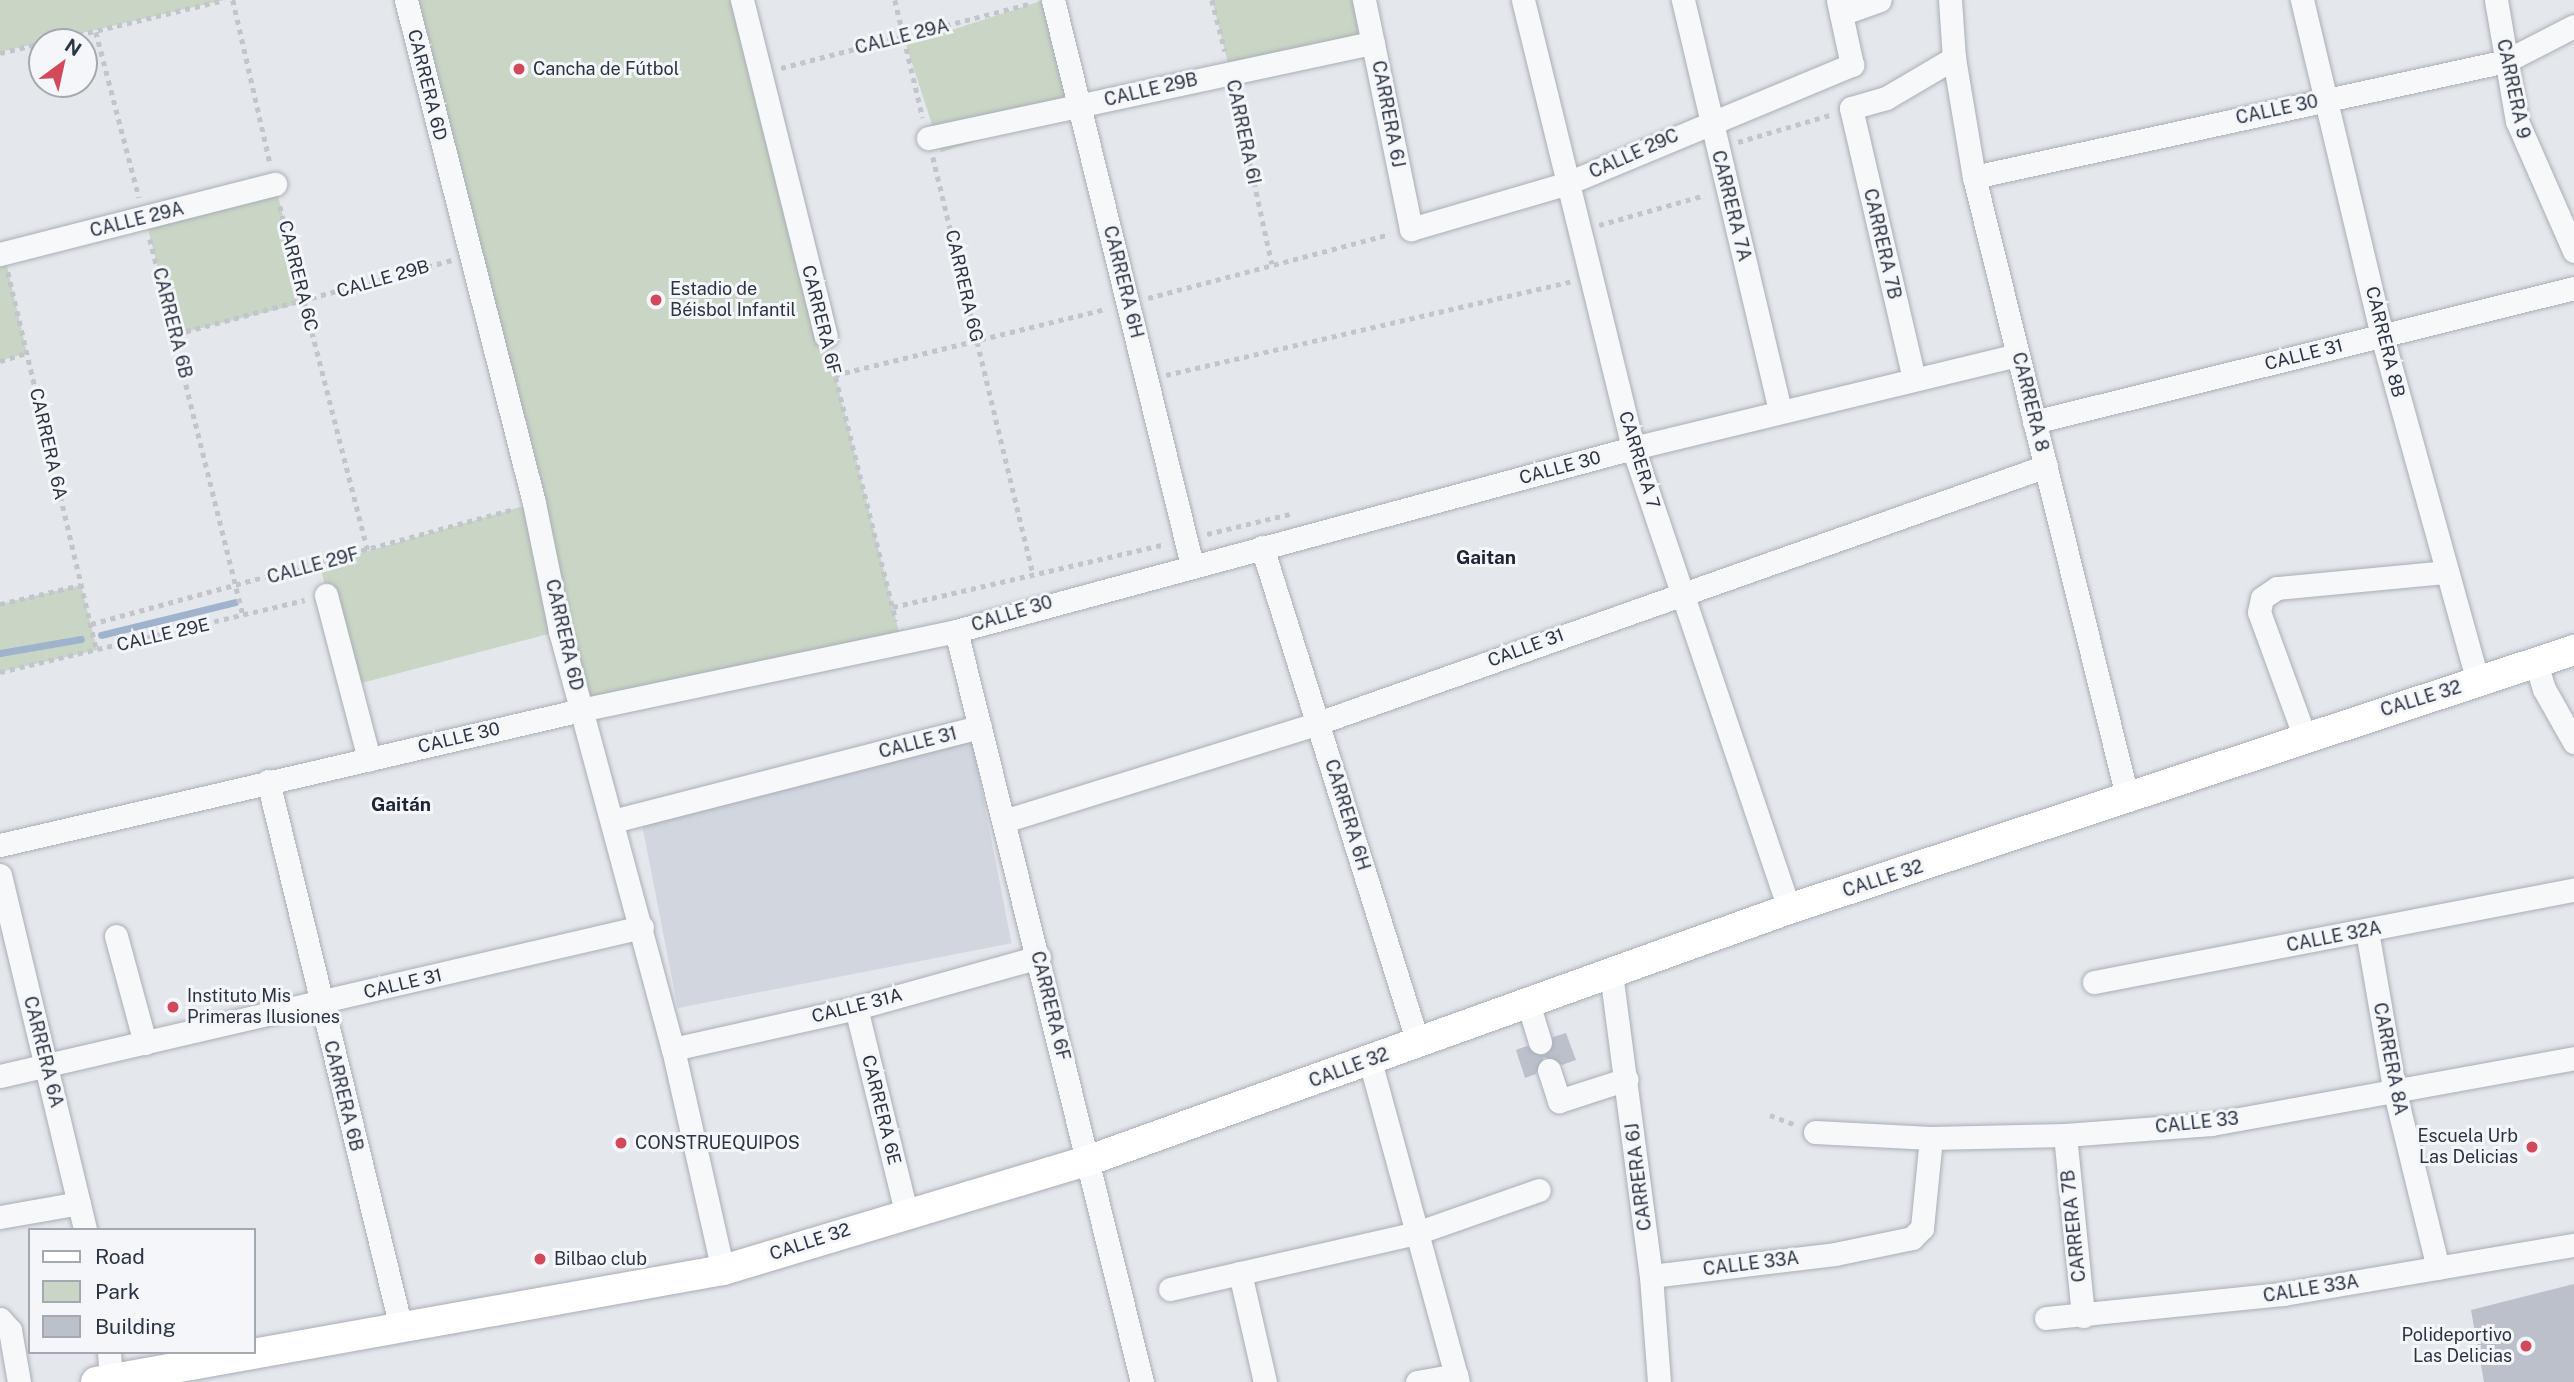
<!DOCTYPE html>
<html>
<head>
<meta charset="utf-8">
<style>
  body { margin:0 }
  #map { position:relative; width:2574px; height:1382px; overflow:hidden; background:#e4e7ec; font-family:"Public Sans",sans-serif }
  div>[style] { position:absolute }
  .built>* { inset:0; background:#d2d6de; transform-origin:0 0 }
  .green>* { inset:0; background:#c9d6c5; transform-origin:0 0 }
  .stream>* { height:7px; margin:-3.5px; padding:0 3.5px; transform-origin:3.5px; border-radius:3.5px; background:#9fb4cc }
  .building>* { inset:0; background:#bbc0ca }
  .path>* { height:4.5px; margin-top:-2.25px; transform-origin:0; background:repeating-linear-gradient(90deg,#c2c5cb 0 5px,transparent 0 10px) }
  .roads { filter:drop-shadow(0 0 2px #a9aeb7) drop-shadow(0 0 2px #a9aeb7) }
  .minor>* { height:23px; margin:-11.5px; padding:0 11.5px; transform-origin:11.5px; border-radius:11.5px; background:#f7f8fa }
  .major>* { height:30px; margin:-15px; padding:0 15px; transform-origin:15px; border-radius:15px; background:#fff }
  .dots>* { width:19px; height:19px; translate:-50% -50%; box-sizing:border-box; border:4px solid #f4f6f9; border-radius:50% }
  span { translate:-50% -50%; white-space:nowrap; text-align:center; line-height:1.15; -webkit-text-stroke:6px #f4f6f9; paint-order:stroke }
  .street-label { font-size:18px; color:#2b3445 }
  .poi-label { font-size:18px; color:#2b3445 }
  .left { translate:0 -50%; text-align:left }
  .right { translate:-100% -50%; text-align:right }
  .neighbourhood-label { font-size:19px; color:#1d2536; font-weight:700 }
  .legend { position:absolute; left:28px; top:1228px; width:228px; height:126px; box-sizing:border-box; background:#f4f6f9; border:2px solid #a4a8b1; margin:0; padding:9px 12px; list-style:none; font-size:21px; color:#2b3445 }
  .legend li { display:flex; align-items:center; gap:14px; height:35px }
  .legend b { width:35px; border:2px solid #a4a8b1 }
  .north { position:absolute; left:28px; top:28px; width:70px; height:70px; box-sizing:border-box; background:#f4f6f9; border:2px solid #a4a8b1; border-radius:50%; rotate:33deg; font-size:19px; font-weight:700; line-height:28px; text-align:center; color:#2b3445 }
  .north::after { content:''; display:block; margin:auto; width:24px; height:32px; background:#d1495b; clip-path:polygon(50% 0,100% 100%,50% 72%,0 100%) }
</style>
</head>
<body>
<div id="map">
  <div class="built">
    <div style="left:972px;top:740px;width:207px;height:340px;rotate:79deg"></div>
  </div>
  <div class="green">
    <div style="clip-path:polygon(0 0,224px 0,0 52px)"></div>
    <div style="clip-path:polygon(406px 0,742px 0,901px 640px,581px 710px,560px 631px,350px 686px,320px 565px,534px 503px)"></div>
    <div style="left:1044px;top:0;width:113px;height:145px;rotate:72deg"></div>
    <div style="clip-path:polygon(1212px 0,1364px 0,1373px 43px,1230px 71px)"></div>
    <div style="left:275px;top:184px;width:122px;height:134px;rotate:76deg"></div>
    <div style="clip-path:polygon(4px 253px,27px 353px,0 361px,0 254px)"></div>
    <div style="clip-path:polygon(81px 585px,97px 650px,0 672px,0 604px)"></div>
  </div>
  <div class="stream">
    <div style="left:101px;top:635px;width:138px;rotate:-13.8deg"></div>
    <div style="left:0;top:653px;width:82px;rotate:-9.8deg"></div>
  </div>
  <div class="building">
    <div style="clip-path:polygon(1566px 1033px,1576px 1060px,1562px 1065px,1544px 1057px,1536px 1074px,1525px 1078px,1516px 1050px,1527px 1046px,1545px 1055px,1553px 1037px)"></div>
    <div style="clip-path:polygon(2574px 1284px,2574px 1382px,2484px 1382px,2471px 1310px)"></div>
  </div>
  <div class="path">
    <div style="left:233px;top:0;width:167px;rotate:77.2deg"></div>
    <div style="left:895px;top:0;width:121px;rotate:76.7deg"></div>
    <div style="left:1212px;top:0;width:53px;rotate:75.7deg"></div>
    <div style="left:96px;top:32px;width:171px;rotate:75.4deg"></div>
    <div style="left:49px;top:42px;width:180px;rotate:-13.5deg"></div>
    <div style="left:0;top:53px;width:43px;rotate:-13.4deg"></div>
    <div style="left:781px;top:68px;width:260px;rotate:-14.5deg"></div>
    <div style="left:1235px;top:94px;width:174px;rotate:77.7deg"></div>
    <div style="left:1738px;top:142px;width:96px;rotate:-16.4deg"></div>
    <div style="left:933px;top:157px;width:428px;rotate:76.5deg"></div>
    <div style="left:280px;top:206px;width:356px;rotate:75.7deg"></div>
    <div style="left:1599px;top:225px;width:110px;rotate:-15.8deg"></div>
    <div style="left:150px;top:239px;width:388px;rotate:76.1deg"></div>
    <div style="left:8px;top:272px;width:388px;rotate:76.8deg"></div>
    <div style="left:1148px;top:298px;width:250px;rotate:-14.8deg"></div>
    <div style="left:176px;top:334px;width:286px;rotate:-15deg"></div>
    <div style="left:831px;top:358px;width:271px;rotate:76.1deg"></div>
    <div style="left:0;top:361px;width:28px;rotate:-17deg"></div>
    <div style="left:835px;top:375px;width:279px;rotate:-13.7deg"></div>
    <div style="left:1166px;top:375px;width:415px;rotate:-13deg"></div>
    <div style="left:1207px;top:534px;width:89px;rotate:-13.6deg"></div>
    <div style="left:0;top:604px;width:83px;rotate:-13.2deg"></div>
    <div style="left:893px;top:607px;width:279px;rotate:-13deg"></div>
    <div style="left:91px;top:624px;width:437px;rotate:-15.2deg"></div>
    <div style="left:0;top:672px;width:313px;rotate:-13.3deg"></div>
    <div style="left:1770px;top:1115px;width:26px;rotate:21deg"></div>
  </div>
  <div class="roads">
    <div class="minor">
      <div style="left:406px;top:0;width:519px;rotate:75.72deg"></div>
      <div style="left:534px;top:503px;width:131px;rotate:78.5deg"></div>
      <div style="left:560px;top:631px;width:433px;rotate:74.9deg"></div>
      <div style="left:673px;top:1049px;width:227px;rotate:77.3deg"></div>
      <div style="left:742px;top:0;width:346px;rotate:76deg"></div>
      <div style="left:1053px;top:0;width:582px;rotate:76.18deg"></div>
      <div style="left:1364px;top:0;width:234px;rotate:78.4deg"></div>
      <div style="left:1411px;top:229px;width:164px;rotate:-16.3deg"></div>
      <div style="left:1568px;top:183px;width:308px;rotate:-22.6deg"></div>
      <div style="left:1852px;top:65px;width:66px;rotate:-102.2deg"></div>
      <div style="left:1523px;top:0;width:461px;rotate:76.2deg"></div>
      <div style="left:1633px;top:448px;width:487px;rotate:71.3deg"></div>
      <div style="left:1683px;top:0;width:422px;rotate:76.7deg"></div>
      <div style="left:1950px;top:0;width:58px;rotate:86.1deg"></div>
      <div style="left:1954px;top:58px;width:121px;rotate:80.5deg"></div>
      <div style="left:1974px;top:177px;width:642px;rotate:76.12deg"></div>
      <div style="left:2302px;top:0;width:345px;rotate:76.6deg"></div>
      <div style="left:2382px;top:336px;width:359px;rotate:74.5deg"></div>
      <div style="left:2496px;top:0;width:123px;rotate:80.2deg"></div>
      <div style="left:2517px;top:121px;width:142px;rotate:66.3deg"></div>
      <div style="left:1841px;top:14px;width:41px;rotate:-19.7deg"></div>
      <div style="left:928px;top:138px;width:455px;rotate:-12.1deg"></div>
      <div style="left:1974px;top:177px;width:544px;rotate:-12.3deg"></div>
      <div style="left:2506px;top:61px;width:76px;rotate:-27.2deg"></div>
      <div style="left:0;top:254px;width:284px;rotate:-14.3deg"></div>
      <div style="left:1914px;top:379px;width:278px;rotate:-103.1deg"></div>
      <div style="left:1851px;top:108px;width:36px;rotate:-16deg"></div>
      <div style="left:1886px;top:98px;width:79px;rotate:-30.5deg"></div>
      <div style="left:2034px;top:422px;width:556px;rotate:-13.94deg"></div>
      <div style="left:1262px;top:547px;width:520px;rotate:72.54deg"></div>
      <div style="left:326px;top:595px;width:170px;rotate:75.3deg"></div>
      <div style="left:956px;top:631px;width:774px;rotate:76.09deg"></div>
      <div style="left:2536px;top:663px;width:27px;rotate:73deg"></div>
      <div style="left:2544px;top:689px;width:61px;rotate:60.5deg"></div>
      <div style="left:2304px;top:735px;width:131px;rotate:-110.1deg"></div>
      <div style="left:2259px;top:612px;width:14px;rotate:-78deg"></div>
      <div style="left:2262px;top:598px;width:18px;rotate:-34deg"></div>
      <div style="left:2277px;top:588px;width:170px;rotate:-5.4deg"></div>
      <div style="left:268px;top:781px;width:563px;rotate:76.33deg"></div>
      <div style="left:613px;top:821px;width:379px;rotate:-14.4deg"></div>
      <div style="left:1004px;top:821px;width:329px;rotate:-17.3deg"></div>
      <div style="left:1318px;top:723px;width:772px;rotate:-19.44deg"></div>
      <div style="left:0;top:845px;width:596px;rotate:-13.08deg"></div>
      <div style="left:581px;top:710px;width:383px;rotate:-11.9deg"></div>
      <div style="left:956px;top:631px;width:701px;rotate:-15.13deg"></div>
      <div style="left:1633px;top:448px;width:396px;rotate:-13.6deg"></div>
      <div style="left:0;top:875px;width:365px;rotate:76.5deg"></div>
      <div style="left:2367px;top:931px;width:164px;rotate:80.2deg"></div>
      <div style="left:2395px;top:1093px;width:180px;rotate:76.2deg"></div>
      <div style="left:116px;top:936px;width:111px;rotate:74.8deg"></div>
      <div style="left:1611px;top:973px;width:306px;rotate:82.5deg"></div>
      <div style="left:1651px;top:1276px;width:106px;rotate:85.7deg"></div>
      <div style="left:2094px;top:982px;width:489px;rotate:-10.9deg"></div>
      <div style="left:1528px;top:1003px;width:41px;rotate:72.9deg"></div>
      <div style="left:856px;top:1008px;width:209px;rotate:76.2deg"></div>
      <div style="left:673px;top:1049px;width:188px;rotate:-12.6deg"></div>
      <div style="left:856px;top:1008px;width:190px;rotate:-15.6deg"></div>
      <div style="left:1370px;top:1061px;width:333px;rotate:74.7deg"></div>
      <div style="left:1549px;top:1070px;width:33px;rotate:72deg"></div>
      <div style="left:1559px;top:1101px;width:71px;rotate:-17.9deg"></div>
      <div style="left:0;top:1076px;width:659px;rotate:-13.07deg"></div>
      <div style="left:1815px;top:1132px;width:116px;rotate:3deg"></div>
      <div style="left:1931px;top:1138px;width:134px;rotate:-1.3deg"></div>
      <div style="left:2065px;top:1135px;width:147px;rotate:-4.3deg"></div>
      <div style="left:2212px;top:1124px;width:368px;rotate:-10.3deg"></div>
      <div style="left:2065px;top:1135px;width:182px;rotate:84.3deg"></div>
      <div style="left:0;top:1217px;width:80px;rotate:-10deg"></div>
      <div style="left:1240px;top:1273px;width:112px;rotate:77.1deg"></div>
      <div style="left:1651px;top:1276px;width:185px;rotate:-6.8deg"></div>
      <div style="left:1835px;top:1254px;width:79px;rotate:-11.7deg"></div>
      <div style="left:1912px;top:1238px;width:14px;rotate:-45deg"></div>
      <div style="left:1922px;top:1228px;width:90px;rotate:-84.3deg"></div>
      <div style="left:1170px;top:1289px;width:252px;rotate:-12.8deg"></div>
      <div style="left:1416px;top:1233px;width:130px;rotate:-19.3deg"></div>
      <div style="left:2046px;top:1318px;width:238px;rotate:-5.8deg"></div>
      <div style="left:2283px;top:1294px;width:295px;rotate:-9.6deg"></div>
      <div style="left:0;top:1319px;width:15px;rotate:48deg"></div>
      <div style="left:10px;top:1330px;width:53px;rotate:80.2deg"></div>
      <div style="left:109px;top:1352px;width:30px;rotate:86deg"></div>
      <div style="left:1417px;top:1382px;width:40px;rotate:-10deg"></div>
    </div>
    <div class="major">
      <div style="left:96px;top:1382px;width:637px;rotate:-10.13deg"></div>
      <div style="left:723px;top:1270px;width:380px;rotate:-16.7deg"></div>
      <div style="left:1087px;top:1161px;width:746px;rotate:-19.75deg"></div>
      <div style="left:1789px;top:909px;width:827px;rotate:-18.26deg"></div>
    </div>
  </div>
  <div class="dots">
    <div style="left:519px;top:69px;background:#d1495b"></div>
    <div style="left:656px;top:300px;background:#d1495b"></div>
    <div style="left:173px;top:1007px;background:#d1495b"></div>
    <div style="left:621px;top:1143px;background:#d1495b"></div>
    <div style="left:2532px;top:1147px;background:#d1495b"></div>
    <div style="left:540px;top:1259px;background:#d1495b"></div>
    <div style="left:2526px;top:1346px;background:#d1495b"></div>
  </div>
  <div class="street-label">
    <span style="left:902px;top:37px;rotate:-14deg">CALLE 29A</span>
    <span style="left:427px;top:85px;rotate:76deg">CARRERA 6D</span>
    <span style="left:2513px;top:89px;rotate:78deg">CARRERA 9</span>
    <span style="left:1151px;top:90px;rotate:-13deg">CALLE 29B</span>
    <span style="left:2277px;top:110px;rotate:-12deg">CALLE 30</span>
    <span style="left:1388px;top:114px;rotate:79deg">CARRERA 6J</span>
    <span style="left:1243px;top:132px;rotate:78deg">CARRERA 6I</span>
    <span style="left:1634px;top:154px;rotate:-24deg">CALLE 29C</span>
    <span style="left:1731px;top:206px;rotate:76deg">CARRERA 7A</span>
    <span style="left:137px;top:220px;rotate:-14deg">CALLE 29A</span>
    <span style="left:1882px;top:244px;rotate:77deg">CARRERA 7B</span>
    <span style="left:298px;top:276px;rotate:76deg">CARRERA 6C</span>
    <span style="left:383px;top:279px;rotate:-16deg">CALLE 29B</span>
    <span style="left:1123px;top:282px;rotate:76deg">CARRERA 6H</span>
    <span style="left:964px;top:286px;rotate:77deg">CARRERA 6G</span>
    <span style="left:821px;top:320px;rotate:76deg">CARRERA 6F</span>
    <span style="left:172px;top:323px;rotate:76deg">CARRERA 6B</span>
    <span style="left:2385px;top:342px;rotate:76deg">CARRERA 8B</span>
    <span style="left:2304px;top:355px;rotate:-14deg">CALLE 31</span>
    <span style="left:2030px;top:402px;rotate:76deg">CARRERA 8</span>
    <span style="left:48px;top:444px;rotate:77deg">CARRERA 6A</span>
    <span style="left:1639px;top:460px;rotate:73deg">CARRERA 7</span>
    <span style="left:1560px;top:468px;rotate:-15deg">CALLE 30</span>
    <span style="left:313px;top:566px;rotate:-15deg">CALLE 29F</span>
    <span style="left:1012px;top:614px;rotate:-17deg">CALLE 30</span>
    <span style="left:163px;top:635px;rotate:-13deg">CALLE 29E</span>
    <span style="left:564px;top:635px;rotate:77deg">CARRERA 6D</span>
    <span style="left:1526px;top:648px;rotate:-20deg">CALLE 31</span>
    <span style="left:2421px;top:699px;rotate:-17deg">CALLE 32</span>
    <span style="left:459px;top:738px;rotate:-13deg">CALLE 30</span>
    <span style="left:918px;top:743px;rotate:-14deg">CALLE 31</span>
    <span style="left:1347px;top:815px;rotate:73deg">CARRERA 6H</span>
    <span style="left:1883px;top:879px;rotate:-18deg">CALLE 32</span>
    <span style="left:2334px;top:937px;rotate:-11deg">CALLE 32A</span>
    <span style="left:403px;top:984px;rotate:-13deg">CALLE 31</span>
    <span style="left:857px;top:1006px;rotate:-14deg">CALLE 31A</span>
    <span style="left:1050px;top:1006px;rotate:76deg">CARRERA 6F</span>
    <span style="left:43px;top:1052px;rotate:76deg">CARRERA 6A</span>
    <span style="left:2390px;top:1059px;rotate:79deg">CARRERA 8A</span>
    <span style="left:1349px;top:1068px;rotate:-20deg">CALLE 32</span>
    <span style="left:343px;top:1096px;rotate:76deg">CARRERA 6B</span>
    <span style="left:881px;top:1110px;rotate:76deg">CARRERA 6E</span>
    <span style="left:2197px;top:1123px;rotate:-6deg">CALLE 33</span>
    <span style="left:1639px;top:1177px;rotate:-97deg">CARRERA 6J</span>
    <span style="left:2074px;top:1226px;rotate:-96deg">CARRERA 7B</span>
    <span style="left:810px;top:1242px;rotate:-18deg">CALLE 32</span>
    <span style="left:1751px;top:1264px;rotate:-7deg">CALLE 33A</span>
    <span style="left:2311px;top:1289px;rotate:-9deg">CALLE 33A</span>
  </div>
  <div class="poi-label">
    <span class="left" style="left:533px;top:69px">Cancha de Fútbol</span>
    <span class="left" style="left:670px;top:300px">Estadio de<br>Béisbol Infantil</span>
    <span class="left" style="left:187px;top:1007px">Instituto Mis<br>Primeras Ilusiones</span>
    <span class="right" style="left:2518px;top:1147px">Escuela Urb<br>Las Delicias</span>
    <span class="left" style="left:635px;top:1143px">CONSTRUEQUIPOS</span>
    <span class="left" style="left:554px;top:1259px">Bilbao club</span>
    <span class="right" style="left:2512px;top:1346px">Polideportivo<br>Las Delicias</span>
  </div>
  <div class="neighbourhood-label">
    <span style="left:1486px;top:558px">Gaitan</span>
    <span style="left:401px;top:805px">Gaitán</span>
  </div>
  <ul class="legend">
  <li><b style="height:9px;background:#fff"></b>Road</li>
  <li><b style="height:19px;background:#c9d6c5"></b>Park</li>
  <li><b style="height:19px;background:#bbc0ca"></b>Building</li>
  </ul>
  <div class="north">N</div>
</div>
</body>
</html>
